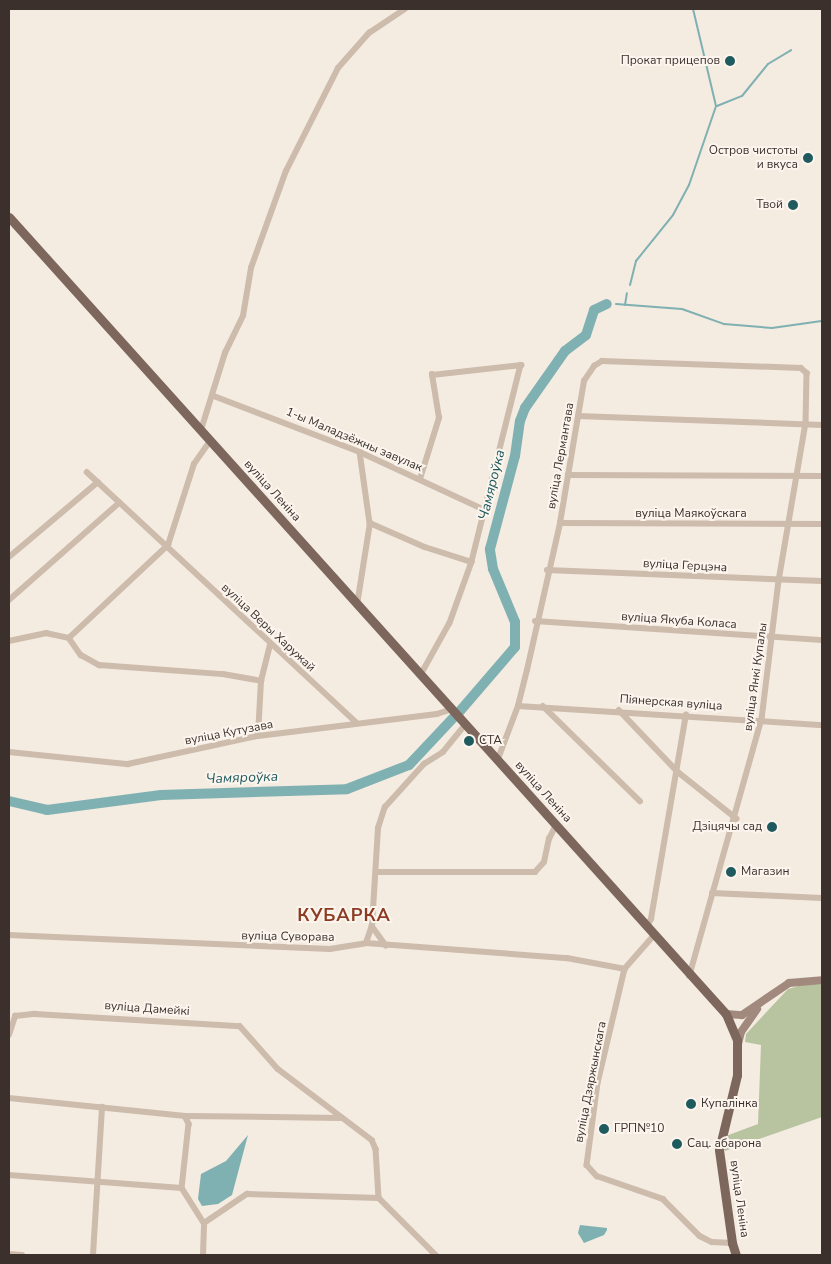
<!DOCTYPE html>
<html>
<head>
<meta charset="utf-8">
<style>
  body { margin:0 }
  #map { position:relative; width:831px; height:1264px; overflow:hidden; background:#f4ebe1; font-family:"Nunito Sans",sans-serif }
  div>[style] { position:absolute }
  .green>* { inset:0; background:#b8c4a0 }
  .water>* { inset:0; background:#7fb0b2 }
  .stream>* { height:2px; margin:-1px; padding:0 1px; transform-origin:1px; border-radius:1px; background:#7fb0b2 }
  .river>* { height:10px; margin:-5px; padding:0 5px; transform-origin:5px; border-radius:5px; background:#7fb0b2 }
  .street>* { height:5.5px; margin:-2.75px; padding:0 2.75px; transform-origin:2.75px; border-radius:2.75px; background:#cdbbac }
  .secondary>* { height:8px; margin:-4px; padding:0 4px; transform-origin:4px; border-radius:4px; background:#a18a7d }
  .primary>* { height:9px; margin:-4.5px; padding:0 4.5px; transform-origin:4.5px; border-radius:4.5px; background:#7d675c }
  .dots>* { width:14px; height:14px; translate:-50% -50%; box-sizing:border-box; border:2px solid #fbf5ee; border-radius:50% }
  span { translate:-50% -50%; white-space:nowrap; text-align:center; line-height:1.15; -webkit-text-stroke:4px #fbf5ee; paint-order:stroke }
  .poi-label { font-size:12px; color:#3b302b }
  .right { translate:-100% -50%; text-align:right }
  .left { translate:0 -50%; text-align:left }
  .street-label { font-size:12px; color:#3b302b }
  .water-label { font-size:14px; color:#1f5a5e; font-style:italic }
  .district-label { font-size:18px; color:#8c3b22; font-weight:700; letter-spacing:1px }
  .frame { position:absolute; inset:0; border:10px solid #3b302b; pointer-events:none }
</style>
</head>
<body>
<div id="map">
  <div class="green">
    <div style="clip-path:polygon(809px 983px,822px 983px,822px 1117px,725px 1151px,726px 1136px,758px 1124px,761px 1045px,745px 1042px,746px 1034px,788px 989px)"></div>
  </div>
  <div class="water">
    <div style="clip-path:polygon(248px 1135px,232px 1195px,218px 1204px,202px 1206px,198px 1199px,201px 1174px,226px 1161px)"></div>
    <div style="clip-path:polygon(580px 1225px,607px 1228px,607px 1230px,604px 1235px,584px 1243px,578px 1233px)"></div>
  </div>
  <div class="stream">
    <div style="left:717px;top:106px;width:27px;rotate:-22deg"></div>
    <div style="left:742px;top:96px;width:41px;rotate:-50.9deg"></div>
    <div style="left:768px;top:64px;width:27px;rotate:-31deg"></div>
    <div style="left:630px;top:285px;width:25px;rotate:-76deg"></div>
    <div style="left:636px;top:261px;width:59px;rotate:-51.2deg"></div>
    <div style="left:673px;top:215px;width:34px;rotate:-62deg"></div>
    <div style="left:689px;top:185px;width:83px;rotate:-71.1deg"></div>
    <div style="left:716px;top:106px;width:100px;rotate:-103.3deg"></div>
    <div style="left:616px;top:304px;width:66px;rotate:4.3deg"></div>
    <div style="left:682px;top:309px;width:45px;rotate:19.7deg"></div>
    <div style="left:724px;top:324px;width:48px;rotate:4.8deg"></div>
    <div style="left:772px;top:328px;width:50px;rotate:-8deg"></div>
    <div style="left:625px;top:305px;width:12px;rotate:-81deg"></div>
  </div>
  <div class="river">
    <div style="left:460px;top:711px;width:84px;rotate:-49.3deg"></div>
    <div style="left:515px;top:647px;width:25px;rotate:-90deg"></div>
    <div style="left:515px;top:622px;width:57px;rotate:-112.5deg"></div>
    <div style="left:493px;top:569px;width:20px;rotate:-99deg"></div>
    <div style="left:490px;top:549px;width:96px;rotate:-75deg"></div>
    <div style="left:515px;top:456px;width:35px;rotate:-82deg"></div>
    <div style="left:520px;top:421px;width:14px;rotate:-69deg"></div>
    <div style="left:525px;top:408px;width:70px;rotate:-54.9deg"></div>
    <div style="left:565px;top:351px;width:26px;rotate:-37deg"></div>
    <div style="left:586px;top:335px;width:26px;rotate:-72deg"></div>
    <div style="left:594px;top:310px;width:14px;rotate:-25deg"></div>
    <div style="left:9px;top:801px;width:39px;rotate:13deg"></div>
    <div style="left:47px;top:810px;width:115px;rotate:-7.5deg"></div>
    <div style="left:161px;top:795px;width:186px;rotate:-1.8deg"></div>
    <div style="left:347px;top:789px;width:66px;rotate:-21.2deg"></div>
    <div style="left:409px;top:765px;width:66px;rotate:-46.8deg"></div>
  </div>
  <div class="street">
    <div style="left:214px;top:396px;width:156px;rotate:21deg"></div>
    <div style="left:360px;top:452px;width:136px;rotate:24.9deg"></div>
    <div style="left:578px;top:416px;width:244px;rotate:2.1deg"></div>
    <div style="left:201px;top:430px;width:81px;rotate:-72.7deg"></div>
    <div style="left:225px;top:353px;width:41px;rotate:-64.1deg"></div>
    <div style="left:243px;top:316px;width:49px;rotate:-80.5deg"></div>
    <div style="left:251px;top:268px;width:103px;rotate:-70.2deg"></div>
    <div style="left:286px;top:171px;width:115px;rotate:-63.2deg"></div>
    <div style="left:338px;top:68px;width:47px;rotate:-48.5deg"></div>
    <div style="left:369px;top:33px;width:43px;rotate:-33.7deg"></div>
    <div style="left:360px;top:452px;width:72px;rotate:82deg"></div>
    <div style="left:370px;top:523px;width:60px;rotate:23.6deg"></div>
    <div style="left:425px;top:547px;width:49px;rotate:17.7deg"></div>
    <div style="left:87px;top:472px;width:367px;rotate:42.9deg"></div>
    <div style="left:568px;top:475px;width:254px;rotate:0.2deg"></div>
    <div style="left:420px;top:479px;width:64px;rotate:-72.7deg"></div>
    <div style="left:439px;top:418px;width:44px;rotate:-99.2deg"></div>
    <div style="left:432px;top:375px;width:90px;rotate:-6.4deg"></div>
    <div style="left:521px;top:365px;width:203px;rotate:104deg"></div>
    <div style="left:472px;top:562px;width:65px;rotate:109.8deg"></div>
    <div style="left:450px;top:623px;width:60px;rotate:119.1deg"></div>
    <div style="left:560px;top:523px;width:262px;rotate:0.2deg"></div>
    <div style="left:9px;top:557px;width:116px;rotate:-40.1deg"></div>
    <div style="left:547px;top:570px;width:275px;rotate:2.3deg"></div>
    <div style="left:9px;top:600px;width:147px;rotate:-41.4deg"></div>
    <div style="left:357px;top:605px;width:83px;rotate:-81deg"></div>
    <div style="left:535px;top:621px;width:288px;rotate:3.8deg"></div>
    <div style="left:69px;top:638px;width:136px;rotate:-43.2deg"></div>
    <div style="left:168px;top:545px;width:85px;rotate:-72.2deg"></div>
    <div style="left:194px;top:464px;width:28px;rotate:-55deg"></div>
    <div style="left:9px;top:641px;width:38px;rotate:-12deg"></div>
    <div style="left:46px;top:633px;width:24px;rotate:12deg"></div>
    <div style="left:69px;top:638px;width:21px;rotate:55deg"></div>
    <div style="left:81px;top:655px;width:21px;rotate:29deg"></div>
    <div style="left:99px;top:665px;width:124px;rotate:4.2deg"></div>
    <div style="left:223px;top:674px;width:39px;rotate:10deg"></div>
    <div style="left:518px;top:706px;width:305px;rotate:3.6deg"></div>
    <div style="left:543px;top:706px;width:136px;rotate:44.4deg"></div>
    <div style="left:619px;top:710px;width:86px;rotate:46.4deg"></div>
    <div style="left:678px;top:772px;width:75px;rotate:38.5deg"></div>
    <div style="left:258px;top:736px;width:55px;rotate:-86.9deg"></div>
    <div style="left:261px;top:681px;width:37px;rotate:-76deg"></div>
    <div style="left:9px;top:752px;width:120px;rotate:5.8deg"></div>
    <div style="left:128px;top:764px;width:133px;rotate:-12.2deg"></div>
    <div style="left:258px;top:736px;width:180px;rotate:-7deg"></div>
    <div style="left:437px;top:714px;width:16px;rotate:-18deg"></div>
    <div style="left:498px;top:759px;width:57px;rotate:-69.3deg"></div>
    <div style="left:518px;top:706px;width:37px;rotate:-76deg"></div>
    <div style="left:527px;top:670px;width:151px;rotate:-77.3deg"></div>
    <div style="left:560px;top:523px;width:144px;rotate:-80.4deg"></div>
    <div style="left:584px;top:381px;width:18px;rotate:-56deg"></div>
    <div style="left:594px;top:366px;width:9px;rotate:-32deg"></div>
    <div style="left:602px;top:361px;width:199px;rotate:2deg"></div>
    <div style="left:801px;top:368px;width:8px;rotate:40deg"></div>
    <div style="left:807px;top:373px;width:50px;rotate:91.1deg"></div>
    <div style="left:806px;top:423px;width:160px;rotate:99.7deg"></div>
    <div style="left:779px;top:581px;width:139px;rotate:97deg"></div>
    <div style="left:762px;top:719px;width:267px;rotate:105.7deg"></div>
    <div style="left:376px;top:872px;width:159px"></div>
    <div style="left:535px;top:872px;width:13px;rotate:-48deg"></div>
    <div style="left:544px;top:862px;width:24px;rotate:-78deg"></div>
    <div style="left:549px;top:839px;width:16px;rotate:-63deg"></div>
    <div style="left:712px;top:893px;width:110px;rotate:2.6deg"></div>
    <div style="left:372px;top:926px;width:24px;rotate:54deg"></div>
    <div style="left:647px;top:926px;width:8px;rotate:-60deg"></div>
    <div style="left:651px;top:919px;width:207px;rotate:-80.3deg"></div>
    <div style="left:9px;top:935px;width:321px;rotate:2.5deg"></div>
    <div style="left:330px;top:949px;width:36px;rotate:-9deg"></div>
    <div style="left:366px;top:943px;width:202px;rotate:4.3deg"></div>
    <div style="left:567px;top:958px;width:59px;rotate:10.7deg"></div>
    <div style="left:655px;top:935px;width:45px;rotate:131.4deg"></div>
    <div style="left:625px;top:969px;width:117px;rotate:103.3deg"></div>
    <div style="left:598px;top:1083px;width:83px;rotate:97.6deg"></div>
    <div style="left:587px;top:1165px;width:15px;rotate:48deg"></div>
    <div style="left:597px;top:1176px;width:70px;rotate:19.2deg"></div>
    <div style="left:663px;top:1199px;width:52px;rotate:45deg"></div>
    <div style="left:700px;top:1236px;width:13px;rotate:27deg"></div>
    <div style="left:712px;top:1242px;width:20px;rotate:3deg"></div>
    <div style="left:366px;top:943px;width:18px;rotate:-71deg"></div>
    <div style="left:372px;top:926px;width:98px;rotate:-86.5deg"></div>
    <div style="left:378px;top:828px;width:22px;rotate:-72deg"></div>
    <div style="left:385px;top:807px;width:58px;rotate:-47.8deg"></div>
    <div style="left:424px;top:764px;width:22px;rotate:-32deg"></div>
    <div style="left:443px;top:752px;width:36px;rotate:-51deg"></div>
    <div style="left:9px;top:1035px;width:20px;rotate:-72deg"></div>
    <div style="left:15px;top:1016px;width:20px;rotate:-6deg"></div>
    <div style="left:35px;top:1014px;width:205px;rotate:3.4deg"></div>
    <div style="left:240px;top:1026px;width:57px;rotate:48.5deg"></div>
    <div style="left:278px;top:1069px;width:118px;rotate:37.1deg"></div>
    <div style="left:372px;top:1140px;width:10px;rotate:66deg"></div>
    <div style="left:376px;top:1149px;width:49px;rotate:86.5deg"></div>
    <div style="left:9px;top:1098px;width:177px;rotate:5.8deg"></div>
    <div style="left:185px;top:1116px;width:9px;rotate:63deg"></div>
    <div style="left:189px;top:1124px;width:64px;rotate:96.2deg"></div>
    <div style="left:185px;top:1116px;width:155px;rotate:0.7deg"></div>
    <div style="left:9px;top:1175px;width:173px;rotate:4.3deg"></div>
    <div style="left:182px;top:1188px;width:41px;rotate:57.8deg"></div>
    <div style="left:379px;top:1198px;width:81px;rotate:45deg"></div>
    <div style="left:9px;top:1254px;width:13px;rotate:4deg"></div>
    <div style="left:93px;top:1255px;width:148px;rotate:-86.5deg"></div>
    <div style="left:203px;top:1255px;width:32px;rotate:-88deg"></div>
    <div style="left:204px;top:1223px;width:52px;rotate:-34deg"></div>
    <div style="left:247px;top:1194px;width:132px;rotate:1.7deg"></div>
  </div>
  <div class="secondary">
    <div style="left:726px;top:1014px;width:16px;rotate:4deg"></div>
    <div style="left:742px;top:1015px;width:57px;rotate:-34.2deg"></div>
    <div style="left:789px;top:983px;width:33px;rotate:-5deg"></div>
    <div style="left:738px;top:1044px;width:12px;rotate:-76deg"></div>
    <div style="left:741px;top:1032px;width:28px;rotate:-55deg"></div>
  </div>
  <div class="primary">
    <div style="left:9px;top:217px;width:1072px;rotate:48.02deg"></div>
    <div style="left:726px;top:1014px;width:28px;rotate:67deg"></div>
    <div style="left:737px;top:1040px;width:35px;rotate:90deg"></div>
    <div style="left:737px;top:1075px;width:77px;rotate:103.5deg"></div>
    <div style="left:719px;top:1150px;width:94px;rotate:82deg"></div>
    <div style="left:732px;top:1243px;width:13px;rotate:72deg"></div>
  </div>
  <div class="dots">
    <div style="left:730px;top:61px;background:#1f5a5e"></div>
    <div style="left:808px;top:158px;background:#1f5a5e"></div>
    <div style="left:793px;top:205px;background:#1f5a5e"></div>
    <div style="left:469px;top:741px;background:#1f5a5e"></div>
    <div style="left:772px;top:827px;background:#1f5a5e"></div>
    <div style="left:731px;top:872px;background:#1f5a5e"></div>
    <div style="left:691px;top:1104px;background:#1f5a5e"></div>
    <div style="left:604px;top:1129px;background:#1f5a5e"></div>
    <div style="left:677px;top:1144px;background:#1f5a5e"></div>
  </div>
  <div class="poi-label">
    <span class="right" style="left:720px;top:61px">Прокат прицепов</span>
    <span class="right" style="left:798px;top:158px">Остров чистоты<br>и вкуса</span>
    <span class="right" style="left:783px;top:205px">Твой</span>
    <span class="left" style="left:479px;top:741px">СТА</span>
    <span class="right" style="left:762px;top:827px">Дзіцячы сад</span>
    <span class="left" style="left:741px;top:872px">Магазин</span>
    <span class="left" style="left:701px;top:1104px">Купалінка</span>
    <span class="left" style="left:614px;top:1129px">ГРП№10</span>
    <span class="left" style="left:687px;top:1144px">Сац. абарона</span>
  </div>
  <div class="street-label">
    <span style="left:354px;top:440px;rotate:23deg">1-ы Маладзёжны завулак</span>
    <span style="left:561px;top:456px;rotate:-80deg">вуліца Лермантава</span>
    <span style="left:272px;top:491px;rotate:48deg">вуліца Леніна</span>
    <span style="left:691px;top:514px">вуліца Маякоўскага</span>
    <span style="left:685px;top:566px;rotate:3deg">вуліца Герцэна</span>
    <span style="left:679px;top:621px;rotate:4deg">вуліца Якуба Коласа</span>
    <span style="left:268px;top:628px;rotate:43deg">вуліца Веры Харужай</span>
    <span style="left:756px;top:677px;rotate:-82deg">вуліца Янкі Купалы</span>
    <span style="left:671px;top:703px;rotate:4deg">Піянерская вуліца</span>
    <span style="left:229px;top:733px;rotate:-11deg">вуліца Кутузава</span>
    <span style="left:543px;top:792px;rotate:48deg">вуліца Леніна</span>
    <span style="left:288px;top:937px;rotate:1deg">вуліца Суворава</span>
    <span style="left:147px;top:1009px;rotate:4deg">вуліца Дамейкі</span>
    <span style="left:591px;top:1082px;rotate:-79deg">вуліца Дзяржынскага</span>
    <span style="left:739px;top:1199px;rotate:82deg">вуліца Леніна</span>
  </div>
  <div class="water-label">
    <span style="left:492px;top:485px;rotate:-76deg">Чамяроўка</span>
    <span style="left:242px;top:778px;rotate:-2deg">Чамяроўка</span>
  </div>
  <div class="district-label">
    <span style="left:344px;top:915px">КУБАРКА</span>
  </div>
  <div class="frame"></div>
</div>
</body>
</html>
